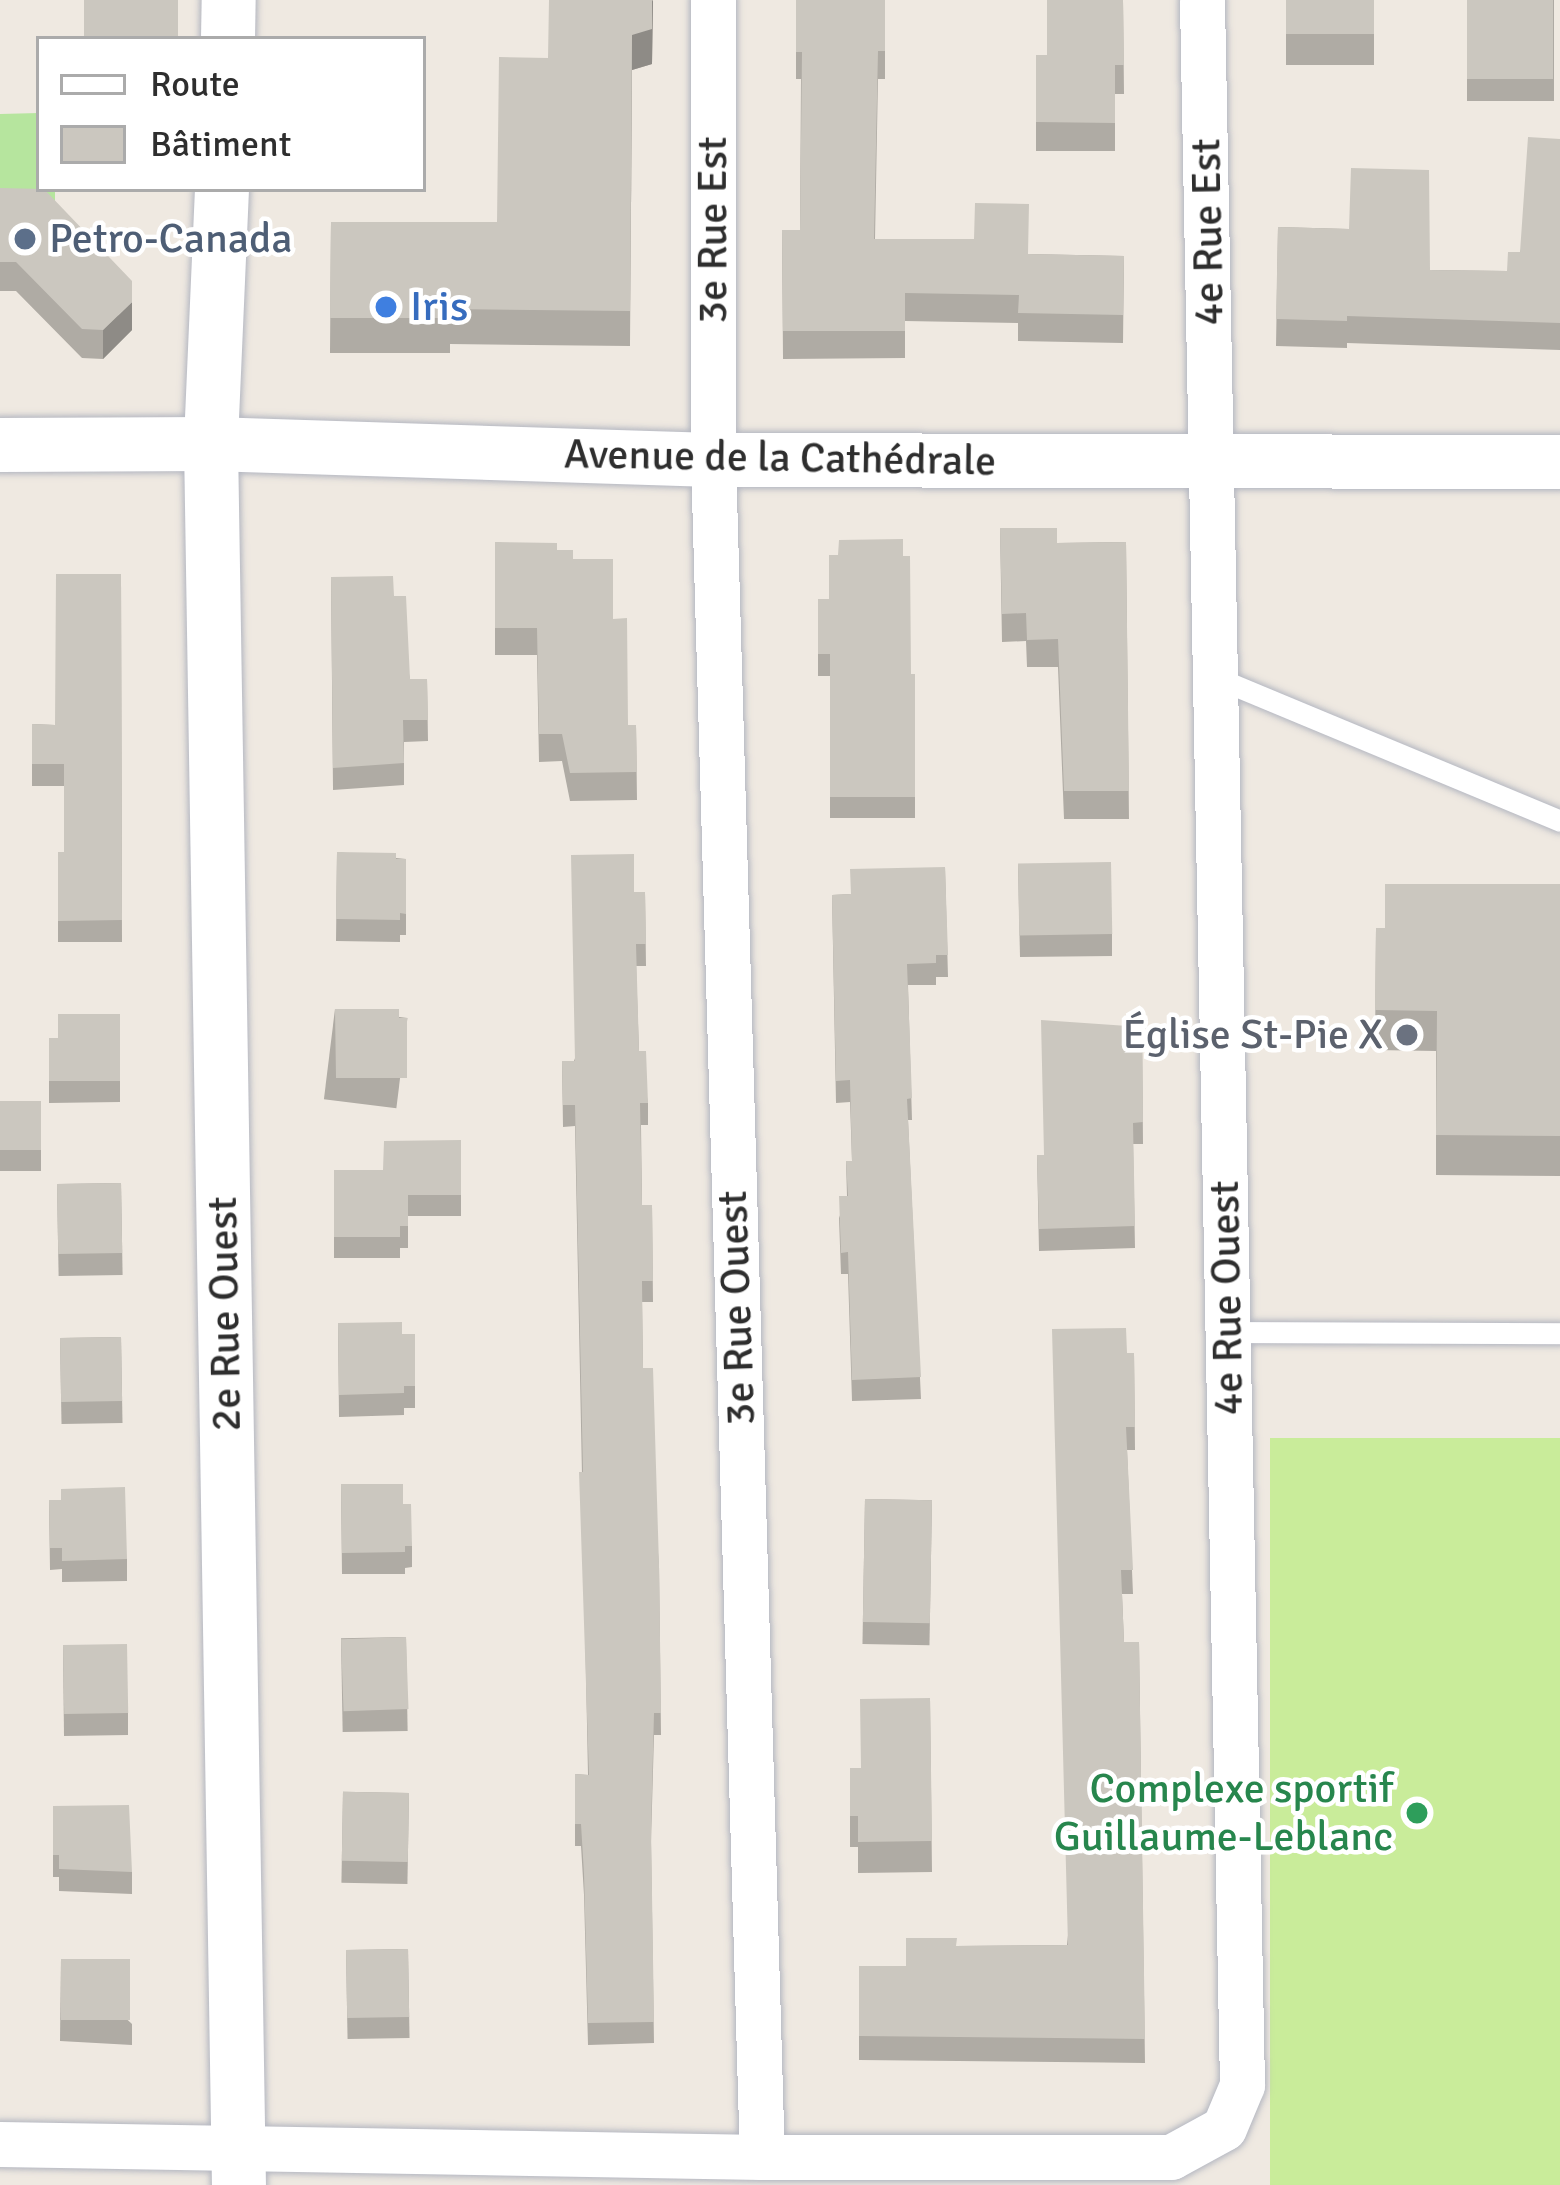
<!DOCTYPE html>
<html>
<head>
<meta charset="utf-8">
<style>
  body { margin:0 }
  #map { position:relative; width:1560px; height:2185px; overflow:hidden; background:#efe9e1; font-family:Signika,sans-serif }
  div>[style] { position:absolute }
  .green>* { inset:0; background:#b6e59e }
  .pitch>* { inset:0; background:#c9ec9a; transform-origin:0 0 }
  .roads { filter:drop-shadow(0 0 3px #b4b7c1) drop-shadow(0 0 3px #b4b7c1) }
  .service>* { height:21px; margin:-10.5px; padding:0 10.5px; transform-origin:10.5px; border-radius:10.5px; background:#fff }
  .minor>* { height:45px; margin:-22.5px; padding:0 22.5px; transform-origin:22.5px; border-radius:22.5px; background:#fff }
  .tertiary>* { height:54px; margin:-27px; padding:0 27px; transform-origin:27px; border-radius:27px; background:#fff }
  .wall>* { inset:0; background:#afaba4; transform-origin:0 0 }
  .shaded-wall>* { inset:0; background:#8e8b86 }
  .building>* { inset:0; background:#cbc7bf; transform-origin:0 0 }
  .dots>* { width:33px; height:33px; translate:-50% -50%; box-sizing:border-box; border:6px solid #fff; border-radius:50% }
  span { translate:-50% -50%; white-space:nowrap; text-align:center; line-height:1.15; -webkit-text-stroke:9px #fff; paint-order:stroke }
  .street-label { font-size:42px; color:#2e2e2e }
  .service-label { font-size:42px; color:#4e5e75 }
  .left { translate:0 -50%; text-align:left }
  .shop-label { font-size:42px; color:#366cbe }
  .worship-label { font-size:42px; color:#5b616d }
  .right { translate:-100% -50%; text-align:right }
  .leisure-label { font-size:42px; color:#27864d }
  .legend { position:absolute; left:36px; top:36px; width:390px; height:156px; box-sizing:border-box; background:#fff; border:3px solid #ababab; margin:0; padding:15px 21px; list-style:none; font-size:36px; color:#2e2e2e }
  .legend li { display:flex; align-items:center; gap:24px; height:60px }
  .legend b { width:60px; border:3px solid #ababab }
</style>
</head>
<body>
<div id="map">
  <div class="green">
    <div style="clip-path:polygon(39px 113px,39px 189px,55px 189px,55px 216px,0 217px,0 114px)"></div>
  </div>
  <div class="pitch">
    <div style="left:1270px;top:1438px;width:290px;height:747px"></div>
  </div>
  <div class="roads">
    <div class="service">
      <div style="left:1217px;top:678px;width:372px;rotate:22.6deg"></div>
      <div style="left:1228px;top:1332px;width:332px;rotate:0.2deg"></div>
    </div>
    <div class="minor">
      <div style="left:713px;top:0;width:460px;rotate:90deg"></div>
      <div style="left:713px;top:460px;width:1698px;rotate:88.35deg"></div>
      <div style="left:0;top:2144px;width:762px;rotate:0.98deg"></div>
      <div style="left:762px;top:2157px;width:409px"></div>
      <div style="left:1171px;top:2157px;width:60px;rotate:-28.7deg"></div>
      <div style="left:1224px;top:2128px;width:47px;rotate:-67.3deg"></div>
      <div style="left:1242px;top:2085px;width:2085px;rotate:-91.1deg"></div>
    </div>
    <div class="tertiary">
      <div style="left:228px;top:39px;width:39px;rotate:-89deg"></div>
      <div style="left:222px;top:189px;width:255px;rotate:92.5deg"></div>
      <div style="left:211px;top:444px;width:1741px;rotate:89.08deg"></div>
      <div style="left:0;top:445px;width:211px;rotate:-0.3deg"></div>
      <div style="left:211px;top:444px;width:502px;rotate:1.83deg"></div>
      <div style="left:713px;top:460px;width:847px;rotate:0.14deg"></div>
    </div>
  </div>
  <div class="wall">
    <div style="clip-path:polygon(653px 0,652px 64px,632px 70px,630px 346px,450px 344px,450px 353px,330px 353px,331px 222px,497px 222px,548px 58px)"></div>
    <div style="clip-path:polygon(796px 0,885px 0,885px 79px,878px 79px,875px 239px,1028px 254px,1124px 256px,1123px 343px,1018px 341px,1018px 323px,905px 321px,905px 358px,783px 359px,782px 230px,800px 230px,801px 79px,796px 79px)"></div>
    <div style="clip-path:polygon(1123px 0,1124px 94px,1115px 94px,1115px 151px,1036px 151px,1036px 55px,1047px 55px)"></div>
    <div style="left:1286px;top:0;width:88px;height:65px"></div>
    <div style="left:1467px;top:0;width:87px;height:101px"></div>
    <div style="clip-path:polygon(1560px 139px,1560px 350px,1347px 343px,1347px 348px,1276px 346px,1278px 227px,1349px 229px,1430px 270px,1507px 271px,1520px 252px)"></div>
    <div style="clip-path:polygon(0 188px,132px 330px,103px 359px,82px 358px,16px 291px,0 291px)"></div>
    <div style="clip-path:polygon(1000px 528px,1057px 543px,1126px 542px,1129px 819px,1064px 819px,1058px 667px,1027px 667px,1026px 641px,1002px 642px)"></div>
    <div style="clip-path:polygon(495px 542px,557px 550px,573px 559px,613px 619px,628px 725px,636px 725px,637px 800px,570px 801px,562px 761px,539px 762px,537px 655px,495px 655px)"></div>
    <div style="clip-path:polygon(121px 574px,122px 942px,58px 942px,58px 852px,64px 852px,64px 786px,32px 786px,32px 724px,55px 725px)"></div>
    <div style="clip-path:polygon(331px 577px,394px 596px,410px 679px,427px 679px,428px 741px,404px 742px,404px 785px,333px 790px)"></div>
    <div style="clip-path:polygon(818px 599px,911px 674px,915px 674px,915px 818px,830px 818px,830px 676px,818px 676px)"></div>
    <div style="clip-path:polygon(337px 852px,406px 859px,406px 935px,400px 935px,400px 942px,336px 941px)"></div>
    <div style="clip-path:polygon(1018px 865px,1112px 934px,1112px 956px,1020px 957px)"></div>
    <div style="clip-path:polygon(945px 867px,948px 977px,936px 977px,936px 985px,908px 985px,912px 1120px,908px 1120px,921px 1399px,852px 1401px,848px 1274px,841px 1274px,839px 1218px,847px 1196px,846px 1161px,852px 1161px,850px 1102px,836px 1103px,832px 895px,851px 894px)"></div>
    <div style="clip-path:polygon(1560px 884px,1560px 1176px,1436px 1175px,1436px 1051px,1375px 1050px,1376px 928px,1385px 928px)"></div>
    <div style="clip-path:polygon(634px 892px,645px 892px,646px 966px,636px 966px,639px 1051px,648px 1103px,648px 1125px,641px 1125px,642px 1205px,652px 1205px,653px 1302px,642px 1302px,643px 1368px,659px 1565px,661px 1735px,654px 1735px,651px 1842px,654px 2043px,588px 2045px,584px 1895px,581px 1846px,575px 1846px,575px 1774px,588px 1775px,575px 1126px,563px 1127px,562px 1061px,574px 1061px)"></div>
    <div style="left:335px;top:1009px;width:73px;height:91px;rotate:7deg"></div>
    <div style="clip-path:polygon(120px 1014px,120px 1102px,49px 1103px,49px 1038px,58px 1038px)"></div>
    <div style="clip-path:polygon(1142px 1027px,1143px 1144px,1133px 1144px,1135px 1248px,1039px 1251px,1037px 1155px,1044px 1155px)"></div>
    <div style="left:0;top:1101px;width:41px;height:70px"></div>
    <div style="clip-path:polygon(461px 1140px,461px 1216px,408px 1216px,408px 1248px,400px 1248px,400px 1258px,334px 1258px,334px 1170px,383px 1170px)"></div>
    <div style="left:121px;top:1183px;width:92px;height:64px;rotate:89deg"></div>
    <div style="clip-path:polygon(338px 1323px,402px 1334px,415px 1334px,415px 1408px,404px 1408px,404px 1415px,339px 1417px)"></div>
    <div style="left:121px;top:1337px;width:86px;height:61px;rotate:89deg"></div>
    <div style="clip-path:polygon(1127px 1353px,1134px 1353px,1135px 1450px,1127px 1450px,1133px 1594px,1122px 1594px,1124px 1642px,1139px 1642px,1145px 2063px,859px 2060px,859px 1966px,906px 1966px,956px 1946px,1067px 1945px)"></div>
    <div style="clip-path:polygon(341px 1484px,403px 1504px,412px 1546px,412px 1567px,405px 1568px,405px 1574px,342px 1574px)"></div>
    <div style="left:865px;top:1499px;width:67px;height:145px;rotate:1deg"></div>
    <div style="clip-path:polygon(49px 1500px,127px 1559px,127px 1581px,62px 1582px,62px 1569px,50px 1570px)"></div>
    <div style="left:406px;top:1637px;width:94px;height:65px;rotate:89deg"></div>
    <div style="clip-path:polygon(63px 1646px,128px 1713px,128px 1735px,64px 1736px)"></div>
    <div style="clip-path:polygon(930px 1698px,932px 1872px,858px 1873px,858px 1847px,850px 1847px,850px 1768px,861px 1768px)"></div>
    <div style="left:409px;top:1793px;width:91px;height:66px;rotate:91deg"></div>
    <div style="clip-path:polygon(53px 1806px,132px 1872px,132px 1894px,59px 1891px,59px 1877px,53px 1877px)"></div>
    <div style="left:408px;top:1949px;width:89px;height:62px;rotate:89deg"></div>
    <div style="clip-path:polygon(61px 1959px,132px 2024px,132px 2045px,60px 2041px)"></div>
  </div>
  <div class="shaded-wall">
    <div style="clip-path:polygon(653px 0,652px 64px,632px 70px,630px 346px,632px 35px)"></div>
    <div style="clip-path:polygon(132px 302px,132px 330px,103px 359px,103px 330px)"></div>
  </div>
  <div class="building">
    <div style="left:84px;top:0;width:94px;height:39px"></div>
    <div style="clip-path:polygon(549px 0,652px 0,652px 29px,632px 35px,630px 311px,450px 309px,450px 318px,330px 318px,331px 222px,497px 222px,499px 57px,548px 58px)"></div>
    <div style="clip-path:polygon(796px 0,885px 0,885px 51px,878px 51px,874px 239px,974px 239px,975px 203px,1029px 204px,1028px 254px,1124px 256px,1123px 315px,1018px 313px,1019px 295px,905px 293px,905px 331px,783px 331px,782px 230px,800px 230px,802px 52px,796px 52px)"></div>
    <div style="clip-path:polygon(1047px 0,1123px 0,1124px 65px,1115px 65px,1115px 123px,1036px 122px,1036px 55px,1047px 55px)"></div>
    <div style="left:1286px;top:0;width:88px;height:34px"></div>
    <div style="left:1467px;top:0;width:86px;height:79px"></div>
    <div style="clip-path:polygon(1528px 137px,1560px 139px,1560px 323px,1347px 316px,1347px 321px,1276px 319px,1278px 227px,1349px 229px,1351px 168px,1429px 170px,1430px 270px,1507px 271px,1508px 252px,1520px 252px)"></div>
    <div style="clip-path:polygon(0 188px,44px 189px,132px 281px,132px 302px,103px 330px,82px 329px,16px 262px,0 262px)"></div>
    <div style="clip-path:polygon(1000px 528px,1057px 528px,1057px 543px,1126px 542px,1129px 791px,1064px 791px,1058px 639px,1027px 640px,1026px 613px,1002px 614px)"></div>
    <div style="clip-path:polygon(903px 539px,903px 556px,910px 556px,911px 674px,915px 674px,915px 797px,830px 797px,830px 654px,818px 654px,818px 599px,829px 599px,829px 555px,838px 555px,839px 540px)"></div>
    <div style="clip-path:polygon(495px 542px,557px 543px,557px 550px,573px 550px,573px 559px,613px 559px,613px 619px,627px 618px,628px 725px,636px 725px,637px 772px,570px 773px,562px 734px,539px 734px,537px 628px,495px 628px)"></div>
    <div style="clip-path:polygon(56px 574px,121px 574px,122px 920px,58px 921px,58px 852px,64px 852px,64px 764px,32px 764px,32px 724px,55px 725px)"></div>
    <div style="clip-path:polygon(393px 576px,394px 596px,406px 596px,410px 679px,427px 679px,428px 720px,403px 720px,404px 763px,333px 768px,331px 577px)"></div>
    <div style="clip-path:polygon(337px 852px,396px 853px,396px 859px,406px 859px,406px 914px,400px 913px,400px 920px,336px 919px)"></div>
    <div style="clip-path:polygon(634px 854px,634px 892px,645px 892px,646px 944px,636px 944px,639px 1051px,646px 1051px,648px 1103px,640px 1103px,642px 1205px,652px 1205px,653px 1281px,642px 1281px,643px 1368px,653px 1368px,659px 1565px,661px 1713px,654px 1713px,651px 1830px,654px 2022px,588px 2023px,584px 1874px,581px 1824px,575px 1824px,575px 1774px,589px 1775px,579px 1472px,583px 1472px,575px 1105px,563px 1105px,562px 1061px,575px 1061px,571px 855px)"></div>
    <div style="left:1111px;top:862px;width:72px;height:93px;rotate:89deg"></div>
    <div style="clip-path:polygon(945px 867px,948px 955px,936px 955px,936px 963px,907px 964px,912px 1098px,907px 1099px,921px 1377px,852px 1380px,848px 1252px,841px 1253px,839px 1196px,848px 1196px,846px 1161px,852px 1161px,850px 1080px,836px 1081px,832px 895px,851px 894px,850px 869px)"></div>
    <div style="clip-path:polygon(1385px 884px,1560px 884px,1560px 1136px,1436px 1135px,1437px 1011px,1375px 1010px,1376px 928px,1385px 928px)"></div>
    <div style="clip-path:polygon(335px 1009px,399px 1009px,399px 1018px,407px 1018px,407px 1078px,336px 1078px)"></div>
    <div style="clip-path:polygon(58px 1014px,120px 1014px,120px 1081px,49px 1081px,49px 1038px,58px 1038px)"></div>
    <div style="clip-path:polygon(1041px 1020px,1142px 1027px,1143px 1122px,1133px 1123px,1135px 1226px,1039px 1229px,1037px 1155px,1044px 1155px)"></div>
    <div style="left:0;top:1101px;width:41px;height:49px"></div>
    <div style="clip-path:polygon(461px 1140px,461px 1195px,408px 1195px,408px 1226px,400px 1226px,400px 1237px,334px 1237px,334px 1170px,383px 1170px,384px 1141px)"></div>
    <div style="left:121px;top:1183px;width:70px;height:64px;rotate:89deg"></div>
    <div style="clip-path:polygon(402px 1322px,402px 1334px,415px 1334px,415px 1386px,404px 1386px,404px 1393px,339px 1395px,338px 1323px)"></div>
    <div style="clip-path:polygon(1126px 1328px,1127px 1353px,1134px 1353px,1135px 1427px,1126px 1427px,1133px 1570px,1121px 1570px,1124px 1642px,1139px 1642px,1145px 2039px,859px 2036px,859px 1966px,906px 1966px,906px 1938px,957px 1938px,956px 1946px,1068px 1945px,1052px 1329px)"></div>
    <div style="left:121px;top:1337px;width:64px;height:61px;rotate:89deg"></div>
    <div style="clip-path:polygon(341px 1484px,403px 1484px,403px 1504px,411px 1504px,412px 1546px,405px 1546px,405px 1552px,342px 1553px)"></div>
    <div style="clip-path:polygon(125px 1487px,127px 1559px,62px 1561px,62px 1548px,50px 1548px,49px 1500px,61px 1500px,61px 1489px)"></div>
    <div style="left:865px;top:1499px;width:67px;height:123px;rotate:1deg"></div>
    <div style="left:406px;top:1637px;width:72px;height:65px;rotate:88deg"></div>
    <div style="left:127px;top:1644px;width:69px;height:64px;rotate:89deg"></div>
    <div style="clip-path:polygon(930px 1698px,932px 1841px,858px 1842px,858px 1816px,850px 1816px,850px 1768px,861px 1768px,860px 1699px)"></div>
    <div style="left:409px;top:1793px;width:69px;height:66px;rotate:91deg"></div>
    <div style="clip-path:polygon(129px 1805px,132px 1872px,59px 1869px,59px 1855px,53px 1855px,53px 1806px)"></div>
    <div style="left:408px;top:1949px;width:68px;height:62px;rotate:89deg"></div>
    <div style="left:61px;top:1959px;width:69px;height:61px"></div>
  </div>
  <div class="dots">
    <div style="left:25px;top:239px;background:#5c6f8a"></div>
    <div style="left:386px;top:307px;background:#3f7fe0"></div>
    <div style="left:1407px;top:1035px;background:#6b7280"></div>
    <div style="left:1417px;top:1813px;background:#2e9e5b"></div>
  </div>
  <div class="street-label">
    <span style="left:713px;top:230px;rotate:-90deg">3e Rue Est</span>
    <span style="left:1208px;top:232px;rotate:-91deg">4e Rue Est</span>
    <span style="left:780px;top:458px;rotate:1deg">Avenue de la Cathédrale</span>
    <span style="left:1227px;top:1298px;rotate:-91deg">4e Rue Ouest</span>
    <span style="left:737px;top:1308px;rotate:-92deg">3e Rue Ouest</span>
    <span style="left:225px;top:1314px;rotate:-91deg">2e Rue Ouest</span>
  </div>
  <div class="service-label">
    <span class="left" style="left:49px;top:239px">Petro-Canada</span>
  </div>
  <div class="shop-label">
    <span class="left" style="left:410px;top:307px">Iris</span>
  </div>
  <div class="worship-label">
    <span class="right" style="left:1383px;top:1035px">Église St-Pie X</span>
  </div>
  <div class="leisure-label">
    <span class="right" style="left:1393px;top:1813px">Complexe sportif<br>Guillaume-Leblanc</span>
  </div>
  <ul class="legend">
  <li><b style="height:15px;background:#fff"></b>Route</li>
  <li><b style="height:33px;background:#cbc7bf"></b>Bâtiment</li>
  </ul>
</div>
</body>
</html>
